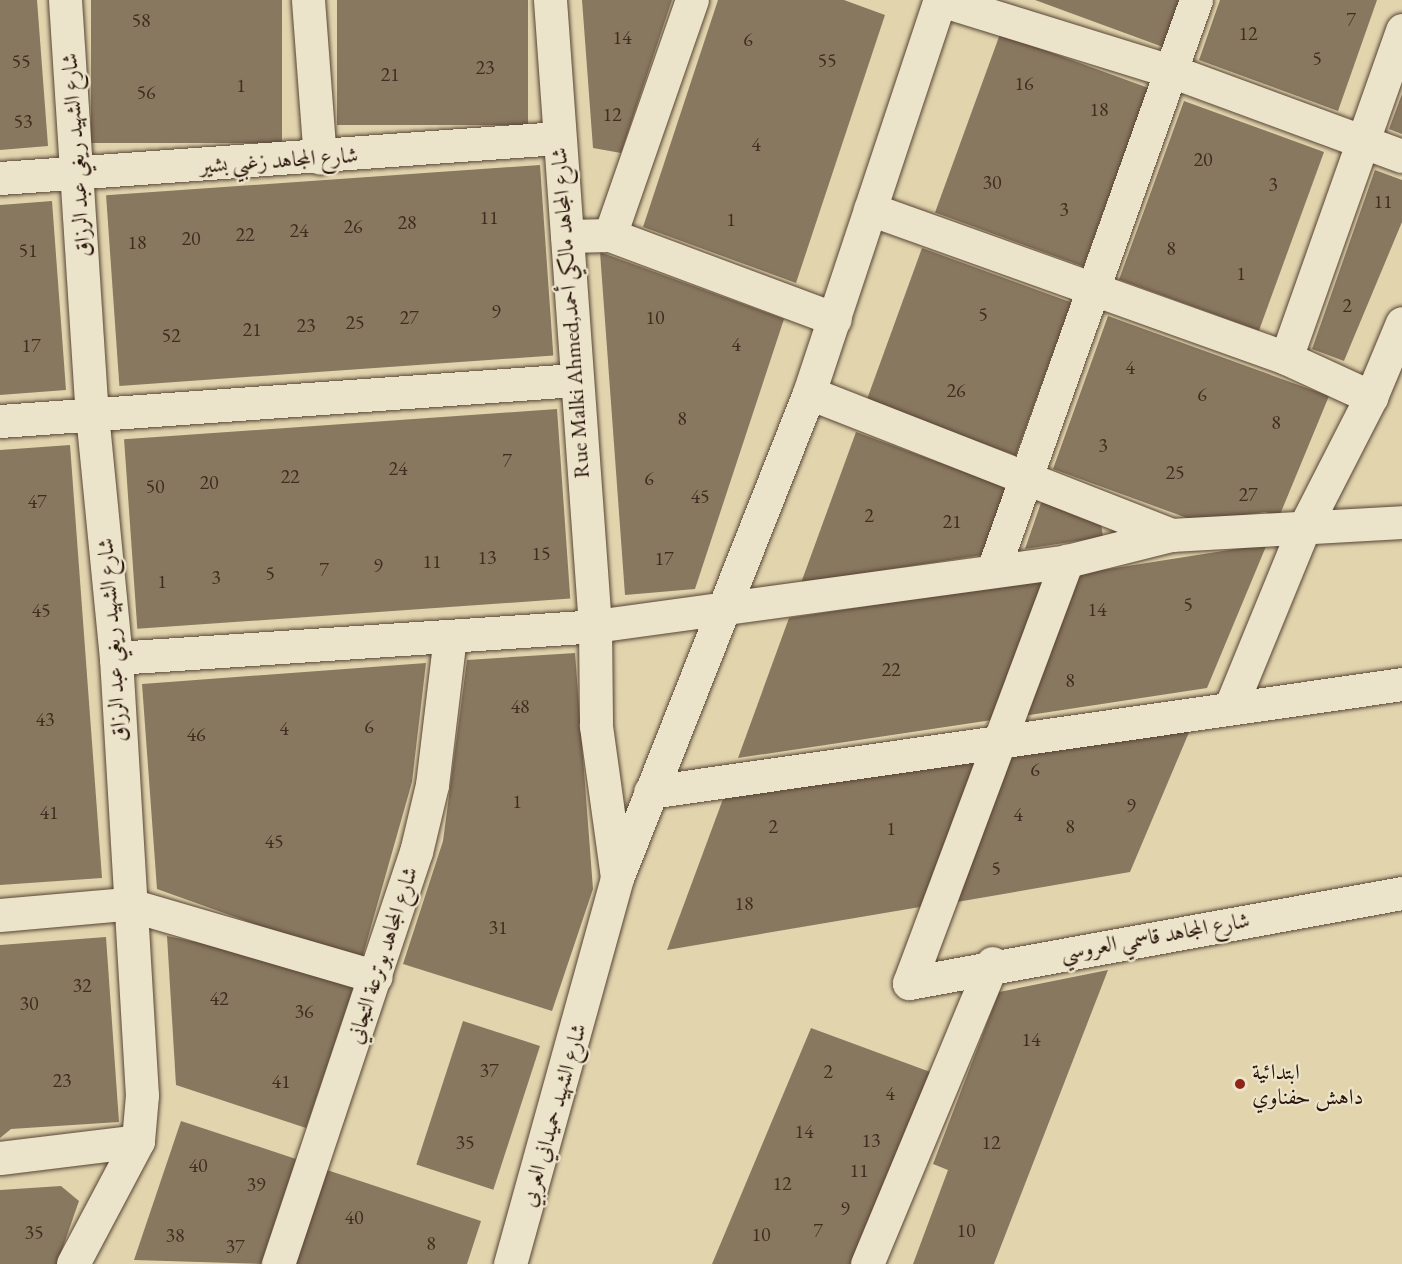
<!DOCTYPE html>
<html>
<head>
<meta charset="utf-8">
<style>
  body { margin:0 }
  #map { position:relative; width:1402px; height:1264px; overflow:hidden; background:#e2d5ae; font-family:"EB Garamond",Amiri,serif }
  div>[style] { position:absolute }
  .building>* { inset:0; background:#897860; transform-origin:0 0 }
  .roads { filter:drop-shadow(0 0 2px #574434) drop-shadow(0 0 2px #574434) }
  .street>* { height:33px; margin:-16.5px; padding:0 16.5px; transform-origin:16.5px; border-radius:16.5px; background:#ece4ca }
  .secondary>* { height:33px; margin:-16.5px; padding:0 16.5px; transform-origin:16.5px; border-radius:16.5px; background:#ece4ca }
  .dots>* { width:16px; height:16px; translate:-50% -50%; box-sizing:border-box; border:3px solid #ece4ca; border-radius:50% }
  span { translate:-50% -50%; white-space:nowrap; text-align:center; line-height:1.15; -webkit-text-stroke:4.5px #ece4ca; paint-order:stroke }
  .number-label { font-size:20px; color:#412d20 }
  .number-label span { -webkit-text-stroke-width:0 }
  .street-label { font-size:22px; color:#29140b }
  .poi-label { font-size:22px; color:#29140b }
  .left { translate:0 -50%; text-align:left }
</style>
</head>
<body>
<div id="map">
  <div class="building">
    <div style="clip-path:polygon(0 0,37px 0,48px 146px,0 150px)"></div>
    <div style="left:91px;top:0;width:191px;height:143px"></div>
    <div style="left:337px;top:0;width:191px;height:125px"></div>
    <div style="clip-path:polygon(582px 0,672px 0,621px 153px,593px 148px)"></div>
    <div style="clip-path:polygon(718px 0,844px 0,885px 15px,796px 283px,643px 227px)"></div>
    <div style="clip-path:polygon(1035px 0,1180px 0,1163px 47px)"></div>
    <div style="clip-path:polygon(1220px 0,1377px 0,1338px 111px,1199px 60px)"></div>
    <div style="left:1000px;top:34px;width:158px;height:190px;rotate:20deg"></div>
    <div style="clip-path:polygon(1402px 94px,1402px 134px,1389px 129px)"></div>
    <div style="left:1184px;top:101px;width:149px;height:190px;rotate:20deg"></div>
    <div style="left:540px;top:165px;width:191px;height:435px;rotate:86deg"></div>
    <div style="clip-path:polygon(1375px 170px,1402px 180px,1402px 222px,1344px 361px,1312px 349px)"></div>
    <div style="clip-path:polygon(52px 201px,66px 390px,0 395px,0 205px)"></div>
    <div style="left:922px;top:248px;width:159px;height:163px;rotate:20deg"></div>
    <div style="clip-path:polygon(600px 252px,784px 319px,695px 589px,625px 595px)"></div>
    <div style="clip-path:polygon(1108px 316px,1329px 396px,1279px 517px,1265px 512px,1198px 522px,1053px 469px)"></div>
    <div style="left:557px;top:409px;width:190px;height:434px;rotate:86deg"></div>
    <div style="clip-path:polygon(856px 432px,1006px 487px,982px 555px,801px 583px)"></div>
    <div style="clip-path:polygon(70px 445px,102px 878px,0 885px,0 450px)"></div>
    <div style="clip-path:polygon(1042px 500px,1101px 523px,1103px 537px,1025px 549px)"></div>
    <div style="clip-path:polygon(1267px 544px,1207px 688px,1023px 716px,1077px 574px)"></div>
    <div style="clip-path:polygon(1046px 579px,992px 720px,738px 758px,789px 618px)"></div>
    <div style="clip-path:polygon(575px 653px,593px 889px,552px 1011px,403px 964px,443px 841px,467px 660px)"></div>
    <div style="clip-path:polygon(426px 663px,412px 782px,361px 962px,157px 889px,142px 684px)"></div>
    <div style="clip-path:polygon(1190px 730px,1130px 872px,951px 903px,1007px 756px)"></div>
    <div style="clip-path:polygon(976px 761px,920px 907px,667px 950px,723px 799px)"></div>
    <div style="clip-path:polygon(167px 936px,257px 955px,354px 986px,306px 1128px,176px 1085px)"></div>
    <div style="clip-path:polygon(106px 937px,119px 1122px,11px 1129px,0 1138px,0 945px)"></div>
    <div style="clip-path:polygon(1108px 970px,994px 1264px,913px 1264px,948px 1170px,933px 1164px,999px 992px)"></div>
    <div style="left:463px;top:1021px;width:81px;height:151px;rotate:18deg"></div>
    <div style="clip-path:polygon(811px 1028px,933px 1073px,859px 1264px,712px 1264px)"></div>
    <div style="clip-path:polygon(181px 1121px,296px 1159px,261px 1264px,134px 1260px)"></div>
    <div style="clip-path:polygon(327px 1170px,481px 1221px,467px 1264px,295px 1264px)"></div>
    <div style="clip-path:polygon(61px 1186px,79px 1201px,57px 1264px,0 1264px,0 1190px)"></div>
  </div>
  <div class="roads">
    <div class="street">
      <div style="left:65px;top:0;width:415px;rotate:86.3deg"></div>
      <div style="left:92px;top:414px;width:245px;rotate:84.4deg"></div>
      <div style="left:116px;top:658px;width:438px;rotate:86.6deg"></div>
      <div style="left:142px;top:1095px;width:46px;rotate:95deg"></div>
      <div style="left:138px;top:1141px;width:139px;rotate:117.9deg"></div>
      <div style="left:308px;top:0;width:158px;rotate:85.7deg"></div>
      <div style="left:550px;top:0;width:628px;rotate:85.89deg"></div>
      <div style="left:595px;top:626px;width:100px;rotate:89.4deg"></div>
      <div style="left:596px;top:726px;width:153px;rotate:82.1deg"></div>
      <div style="left:941px;top:0;width:241px;rotate:17.2deg"></div>
      <div style="left:1171px;top:71px;width:246px;rotate:20.2deg"></div>
      <div style="left:0;top:178px;width:559px;rotate:-4.1deg"></div>
      <div style="left:870px;top:209px;width:442px;rotate:19.7deg"></div>
      <div style="left:1286px;top:358px;width:94px;rotate:24.6deg"></div>
      <div style="left:610px;top:235px;width:249px;rotate:-70.8deg"></div>
      <div style="left:567px;top:236px;width:43px;rotate:-1.3deg"></div>
      <div style="left:610px;top:235px;width:240px;rotate:20.5deg"></div>
      <div style="left:1286px;top:358px;width:348px;rotate:-70.5deg"></div>
      <div style="left:809px;top:393px;width:389px;rotate:21.4deg"></div>
      <div style="left:0;top:421px;width:576px;rotate:-4.08deg"></div>
      <div style="left:993px;top:570px;width:605px;rotate:-70.4deg"></div>
      <div style="left:116px;top:658px;width:480px;rotate:-3.8deg"></div>
      <div style="left:595px;top:626px;width:476px;rotate:-7.8deg"></div>
      <div style="left:1067px;top:561px;width:107px;rotate:-14deg"></div>
      <div style="left:1171px;top:535px;width:231px;rotate:-3.2deg"></div>
      <div style="left:1230px;top:708px;width:195px;rotate:-67.7deg"></div>
      <div style="left:1304px;top:528px;width:147px;rotate:-62.9deg"></div>
      <div style="left:1371px;top:397px;width:80px;rotate:-67.3deg"></div>
      <div style="left:650px;top:792px;width:760px;rotate:-8.17deg"></div>
      <div style="left:909px;top:983px;width:451px;rotate:-69.5deg"></div>
      <div style="left:0;top:1158px;width:139px;rotate:-7deg"></div>
      <div style="left:278px;top:1264px;width:434px;rotate:-71.5deg"></div>
      <div style="left:416px;top:852px;width:69px;rotate:-76.6deg"></div>
      <div style="left:432px;top:785px;width:150px;rotate:-83.1deg"></div>
      <div style="left:510px;top:1264px;width:401px;rotate:-74.5deg"></div>
      <div style="left:617px;top:878px;width:522px;rotate:-68.4deg"></div>
      <div style="left:809px;top:393px;width:414px;rotate:-71.6deg"></div>
      <div style="left:867px;top:1264px;width:326px;rotate:-67.4deg"></div>
    </div>
    <div class="secondary">
      <div style="left:0;top:915px;width:127px;rotate:-5deg"></div>
      <div style="left:127px;top:904px;width:259px;rotate:16.3deg"></div>
      <div style="left:909px;top:983px;width:501px;rotate:-10.35deg"></div>
    </div>
  </div>
  <div class="dots">
    <div style="left:1240px;top:1084px;background:#8f2418"></div>
  </div>
  <div class="number-label">
    <span style="left:1351px;top:19px">7</span>
    <span style="left:141px;top:20px">58</span>
    <span style="left:1248px;top:33px">12</span>
    <span style="left:622px;top:37px">14</span>
    <span style="left:748px;top:39px">6</span>
    <span style="left:1317px;top:58px">5</span>
    <span style="left:827px;top:60px">55</span>
    <span style="left:21px;top:61px">55</span>
    <span style="left:485px;top:67px">23</span>
    <span style="left:390px;top:74px">21</span>
    <span style="left:1024px;top:83px">16</span>
    <span style="left:241px;top:85px">1</span>
    <span style="left:146px;top:92px">56</span>
    <span style="left:1099px;top:109px">18</span>
    <span style="left:612px;top:114px">12</span>
    <span style="left:23px;top:121px">53</span>
    <span style="left:756px;top:144px">4</span>
    <span style="left:1203px;top:159px">20</span>
    <span style="left:992px;top:182px">30</span>
    <span style="left:1273px;top:184px">3</span>
    <span style="left:1383px;top:201px">11</span>
    <span style="left:1064px;top:209px">3</span>
    <span style="left:489px;top:217px">11</span>
    <span style="left:731px;top:219px">1</span>
    <span style="left:407px;top:222px">28</span>
    <span style="left:353px;top:226px">26</span>
    <span style="left:299px;top:230px">24</span>
    <span style="left:245px;top:234px">22</span>
    <span style="left:191px;top:238px">20</span>
    <span style="left:137px;top:242px">18</span>
    <span style="left:1171px;top:248px">8</span>
    <span style="left:28px;top:250px">51</span>
    <span style="left:1241px;top:273px">1</span>
    <span style="left:1347px;top:305px">2</span>
    <span style="left:496px;top:311px">9</span>
    <span style="left:983px;top:314px">5</span>
    <span style="left:409px;top:317px">27</span>
    <span style="left:655px;top:317px">10</span>
    <span style="left:355px;top:322px">25</span>
    <span style="left:306px;top:325px">23</span>
    <span style="left:252px;top:329px">21</span>
    <span style="left:171px;top:335px">52</span>
    <span style="left:736px;top:344px">4</span>
    <span style="left:31px;top:345px">17</span>
    <span style="left:1130px;top:367px">4</span>
    <span style="left:956px;top:390px">26</span>
    <span style="left:1202px;top:394px">6</span>
    <span style="left:682px;top:418px">8</span>
    <span style="left:1276px;top:422px">8</span>
    <span style="left:1103px;top:445px">3</span>
    <span style="left:507px;top:460px">7</span>
    <span style="left:398px;top:468px">24</span>
    <span style="left:1175px;top:472px">25</span>
    <span style="left:290px;top:476px">22</span>
    <span style="left:649px;top:478px">6</span>
    <span style="left:209px;top:482px">20</span>
    <span style="left:155px;top:486px">50</span>
    <span style="left:1248px;top:494px">27</span>
    <span style="left:700px;top:496px">45</span>
    <span style="left:37px;top:501px">47</span>
    <span style="left:869px;top:515px">2</span>
    <span style="left:952px;top:521px">21</span>
    <span style="left:541px;top:553px">15</span>
    <span style="left:487px;top:557px">13</span>
    <span style="left:664px;top:558px">17</span>
    <span style="left:432px;top:561px">11</span>
    <span style="left:378px;top:565px">9</span>
    <span style="left:324px;top:569px">7</span>
    <span style="left:270px;top:573px">5</span>
    <span style="left:216px;top:577px">3</span>
    <span style="left:162px;top:581px">1</span>
    <span style="left:1188px;top:604px">5</span>
    <span style="left:1097px;top:609px">14</span>
    <span style="left:41px;top:610px">45</span>
    <span style="left:891px;top:669px">22</span>
    <span style="left:1070px;top:680px">8</span>
    <span style="left:520px;top:706px">48</span>
    <span style="left:45px;top:719px">43</span>
    <span style="left:369px;top:726px">6</span>
    <span style="left:284px;top:728px">4</span>
    <span style="left:196px;top:734px">46</span>
    <span style="left:1035px;top:769px">6</span>
    <span style="left:517px;top:801px">1</span>
    <span style="left:1131px;top:805px">9</span>
    <span style="left:49px;top:812px">41</span>
    <span style="left:1018px;top:814px">4</span>
    <span style="left:773px;top:826px">2</span>
    <span style="left:1070px;top:826px">8</span>
    <span style="left:891px;top:828px">1</span>
    <span style="left:274px;top:841px">45</span>
    <span style="left:996px;top:868px">5</span>
    <span style="left:744px;top:903px">18</span>
    <span style="left:498px;top:927px">31</span>
    <span style="left:82px;top:985px">32</span>
    <span style="left:219px;top:998px">42</span>
    <span style="left:29px;top:1003px">30</span>
    <span style="left:304px;top:1011px">36</span>
    <span style="left:1031px;top:1039px">14</span>
    <span style="left:489px;top:1070px">37</span>
    <span style="left:828px;top:1071px">2</span>
    <span style="left:62px;top:1080px">23</span>
    <span style="left:281px;top:1081px">41</span>
    <span style="left:890px;top:1093px">4</span>
    <span style="left:804px;top:1131px">14</span>
    <span style="left:871px;top:1140px">13</span>
    <span style="left:465px;top:1142px">35</span>
    <span style="left:991px;top:1142px">12</span>
    <span style="left:198px;top:1165px">40</span>
    <span style="left:859px;top:1170px">11</span>
    <span style="left:782px;top:1183px">12</span>
    <span style="left:256px;top:1184px">39</span>
    <span style="left:845px;top:1208px">9</span>
    <span style="left:354px;top:1217px">40</span>
    <span style="left:818px;top:1230px">7</span>
    <span style="left:966px;top:1230px">10</span>
    <span style="left:34px;top:1232px">35</span>
    <span style="left:761px;top:1234px">10</span>
    <span style="left:175px;top:1235px">38</span>
    <span style="left:431px;top:1243px">8</span>
    <span style="left:235px;top:1246px">37</span>
  </div>
  <div class="street-label">
    <span style="left:76px;top:155px;rotate:-94deg">شارع الشهيد ريغي عبد الرزاق</span>
    <span style="left:279px;top:160px;rotate:-4deg">شارع المجاهد زغبي بشير</span>
    <span style="left:570px;top:313px;rotate:-94deg">Rue Malki Ahmed,شارع المجاهد مالكي أحمد</span>
    <span style="left:112px;top:640px;rotate:-94deg">شارع الشهيد ريغي عبد الرزاق</span>
    <span style="left:1155px;top:936px;rotate:-10deg">شارع المجاهد قاسمي العروسي</span>
    <span style="left:382px;top:955px;rotate:-72deg">شارع المجاهد بوترعة التجاني</span>
    <span style="left:553px;top:1115px;rotate:-74deg">شارع الشهيد حميداني العربي</span>
  </div>
  <div class="poi-label">
    <span class="left" style="left:1252px;top:1084px">ابتدائية<br>داهش حفناوي</span>
  </div>
</div>
</body>
</html>
